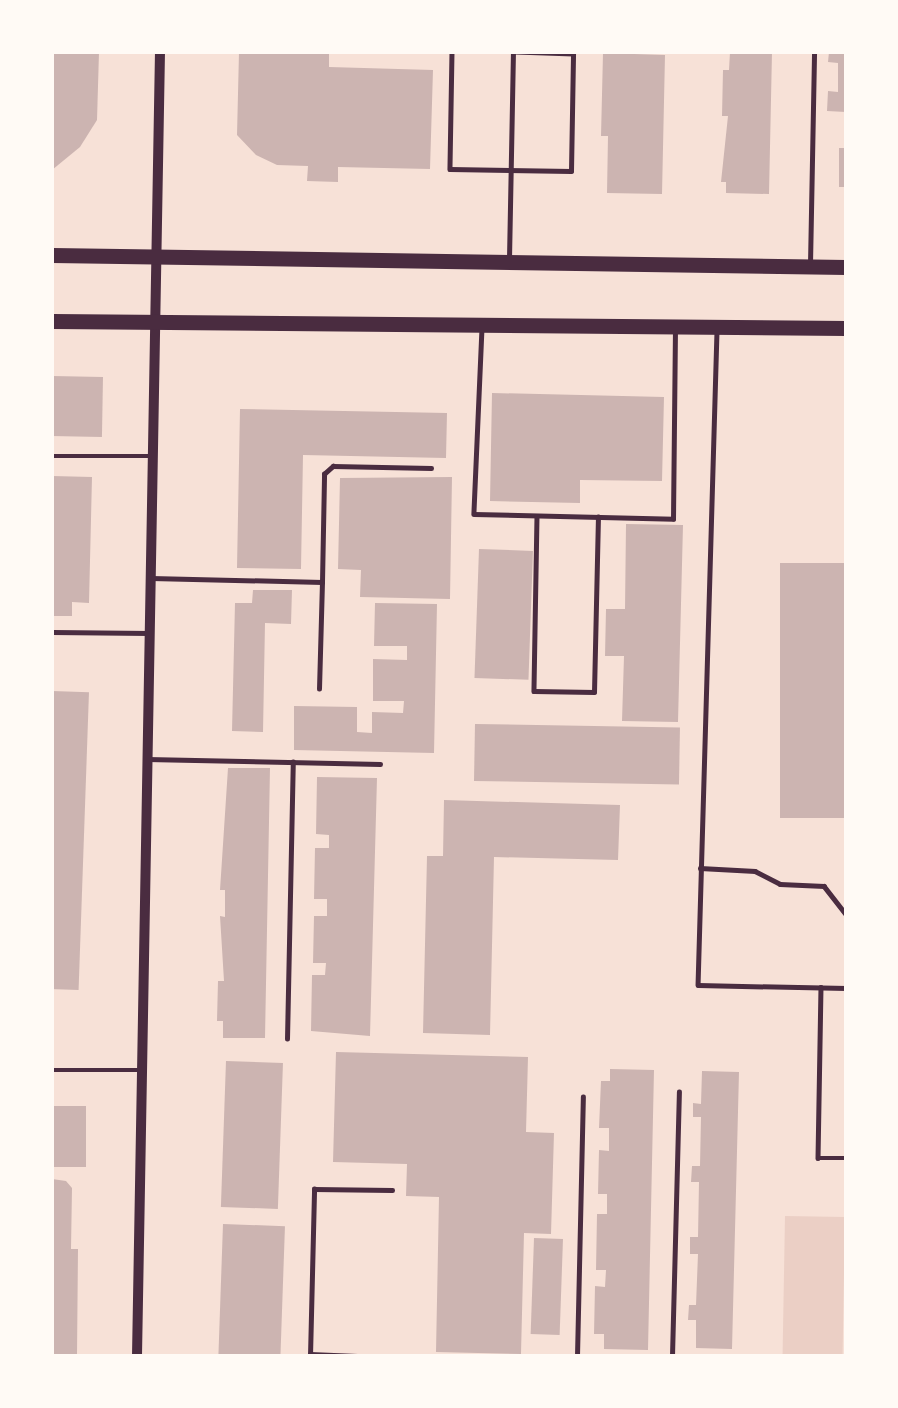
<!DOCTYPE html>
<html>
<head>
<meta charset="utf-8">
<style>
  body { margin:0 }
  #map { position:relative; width:898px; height:1408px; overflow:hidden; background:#f7e1d7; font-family:"Playfair Display",serif }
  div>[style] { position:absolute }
  .green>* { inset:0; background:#ebcfc5; transform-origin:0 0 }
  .building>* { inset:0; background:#ccb4b1; transform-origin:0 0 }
  .service>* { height:4.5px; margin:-2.25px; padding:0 2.25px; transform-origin:2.25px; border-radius:2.25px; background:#4a2c40 }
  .tertiary>* { height:10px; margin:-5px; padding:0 5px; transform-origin:5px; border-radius:5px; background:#4a2c40 }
  .primary>* { height:15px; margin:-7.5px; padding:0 7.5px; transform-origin:7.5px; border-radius:7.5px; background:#4a2c40 }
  span { translate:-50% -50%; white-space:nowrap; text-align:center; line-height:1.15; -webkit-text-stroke:6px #fffaf5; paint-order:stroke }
  .frame { position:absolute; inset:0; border:54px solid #fffaf5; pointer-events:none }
</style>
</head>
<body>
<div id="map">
  <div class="green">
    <div style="left:785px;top:1216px;width:60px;height:139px;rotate:1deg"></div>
  </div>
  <div class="building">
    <div style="clip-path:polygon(52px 52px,99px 52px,97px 120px,80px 147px,52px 170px)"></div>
    <div style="clip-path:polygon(239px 52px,329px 52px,329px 67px,433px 70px,430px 169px,338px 167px,338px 182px,307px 181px,308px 166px,277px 165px,256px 155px,237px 135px)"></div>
    <div style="clip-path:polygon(730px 52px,772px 52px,769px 194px,726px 193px,726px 182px,721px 182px,728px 116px,722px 116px,723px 70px,729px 70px)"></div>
    <div style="clip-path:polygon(829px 52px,846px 52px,846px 112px,827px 111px,828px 91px,838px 92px,838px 63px,828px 62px)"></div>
    <div style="clip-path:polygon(603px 53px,665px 55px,662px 194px,607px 193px,608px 136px,601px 136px)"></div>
    <div style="left:839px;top:148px;width:7px;height:39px"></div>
    <div style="left:52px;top:376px;width:51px;height:60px;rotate:1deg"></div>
    <div style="clip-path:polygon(492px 393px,664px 397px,662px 481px,580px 480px,580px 503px,490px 501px)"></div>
    <div style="clip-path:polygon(240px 409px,447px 413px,446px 458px,303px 455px,301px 569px,237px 568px)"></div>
    <div style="clip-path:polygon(52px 476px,92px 477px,89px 603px,72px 602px,72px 616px,52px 616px)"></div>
    <div style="clip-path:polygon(452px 477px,450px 599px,360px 597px,361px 570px,338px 569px,340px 478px)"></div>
    <div style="clip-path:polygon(626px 524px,683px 525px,678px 722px,622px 721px,624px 656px,605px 656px,606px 609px,625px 609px)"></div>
    <div style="left:479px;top:549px;width:54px;height:129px;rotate:2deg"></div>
    <div style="left:846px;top:563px;width:255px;height:66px;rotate:90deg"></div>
    <div style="clip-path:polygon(253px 590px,292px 590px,291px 624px,265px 623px,263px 732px,232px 731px,235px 603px,252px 603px)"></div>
    <div style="clip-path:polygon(375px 603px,437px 604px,434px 753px,294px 750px,294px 706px,357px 707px,357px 732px,372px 733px,372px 712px,403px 713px,404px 701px,373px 701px,373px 659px,407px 660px,407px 646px,374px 646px)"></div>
    <div style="left:52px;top:691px;width:37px;height:298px;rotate:2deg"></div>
    <div style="left:475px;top:724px;width:205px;height:57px;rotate:1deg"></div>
    <div style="clip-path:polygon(228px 768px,270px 768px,265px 1038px,223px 1038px,223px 1021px,217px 1021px,218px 981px,224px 981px,220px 916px,225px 917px,225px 890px,220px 890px)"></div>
    <div style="clip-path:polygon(317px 777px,377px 778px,370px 1036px,311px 1031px,312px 975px,325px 975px,326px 963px,313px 963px,314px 916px,327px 916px,327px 899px,314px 899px,315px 848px,329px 848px,329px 835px,316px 834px)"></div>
    <div style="clip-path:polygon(444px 800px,620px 805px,618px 860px,494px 857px,490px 1035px,423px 1033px,427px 856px,443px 856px)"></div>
    <div style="clip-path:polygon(336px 1052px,528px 1057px,526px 1132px,554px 1133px,551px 1234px,524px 1233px,521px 1354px,436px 1352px,439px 1197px,406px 1196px,407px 1164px,333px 1162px)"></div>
    <div style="left:226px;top:1061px;width:57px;height:146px;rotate:2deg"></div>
    <div style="clip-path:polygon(610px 1069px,654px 1070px,648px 1350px,604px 1349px,604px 1334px,594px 1334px,595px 1286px,605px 1287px,606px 1270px,596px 1270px,597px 1214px,607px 1214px,607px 1194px,598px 1194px,599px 1150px,609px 1151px,609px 1128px,599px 1128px,601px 1081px,610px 1081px)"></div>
    <div style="clip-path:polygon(702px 1071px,739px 1072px,732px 1349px,696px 1348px,696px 1320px,688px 1320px,689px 1305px,696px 1305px,698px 1254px,690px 1254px,690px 1237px,698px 1237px,699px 1182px,691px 1182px,692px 1166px,700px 1166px,701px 1117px,693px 1117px,693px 1103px,701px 1104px)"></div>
    <div style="left:52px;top:1106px;width:34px;height:61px"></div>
    <div style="clip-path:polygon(52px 1179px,66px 1181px,72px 1188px,71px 1249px,78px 1249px,77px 1356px,52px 1356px)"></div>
    <div style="left:223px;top:1224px;width:62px;height:132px;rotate:2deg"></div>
    <div style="left:534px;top:1238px;width:29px;height:96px;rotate:2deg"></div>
  </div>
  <div class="service">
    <div style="left:452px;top:52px;width:117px;rotate:91deg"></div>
    <div style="left:450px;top:169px;width:121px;rotate:0.9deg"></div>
    <div style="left:571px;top:171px;width:117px;rotate:-89deg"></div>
    <div style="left:573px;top:54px;width:57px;rotate:-178deg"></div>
    <div style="left:509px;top:259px;width:207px;rotate:-88.9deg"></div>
    <div style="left:810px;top:264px;width:212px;rotate:-88.9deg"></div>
    <div style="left:482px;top:328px;width:186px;rotate:92.5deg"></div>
    <div style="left:474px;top:514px;width:199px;rotate:1.4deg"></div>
    <div style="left:673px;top:519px;width:191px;rotate:-89.4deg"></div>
    <div style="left:717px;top:331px;width:654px;rotate:91.66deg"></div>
    <div style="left:698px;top:985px;width:148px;rotate:1.2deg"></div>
    <div style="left:52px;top:456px;width:100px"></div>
    <div style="left:537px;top:516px;width:175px;rotate:91deg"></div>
    <div style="left:534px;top:691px;width:60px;rotate:1deg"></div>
    <div style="left:594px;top:692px;width:175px;rotate:-88.7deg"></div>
    <div style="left:151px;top:578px;width:171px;rotate:1.3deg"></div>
    <div style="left:322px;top:582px;width:108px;rotate:-88.9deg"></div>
    <div style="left:324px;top:474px;width:12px;rotate:-42deg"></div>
    <div style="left:333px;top:466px;width:98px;rotate:1.2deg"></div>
    <div style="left:52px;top:632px;width:97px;rotate:0.6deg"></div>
    <div style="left:319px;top:689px;width:107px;rotate:-88.4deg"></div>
    <div style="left:147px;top:759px;width:233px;rotate:1.2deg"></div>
    <div style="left:700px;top:868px;width:55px;rotate:3.1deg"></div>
    <div style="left:755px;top:871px;width:28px;rotate:27deg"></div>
    <div style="left:780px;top:884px;width:44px;rotate:2.6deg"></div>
    <div style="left:824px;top:886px;width:36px;rotate:52deg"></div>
    <div style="left:821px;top:987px;width:171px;rotate:91deg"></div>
    <div style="left:818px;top:1158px;width:28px"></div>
    <div style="left:287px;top:1039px;width:277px;rotate:-88.8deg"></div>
    <div style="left:52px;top:1070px;width:90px"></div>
    <div style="left:310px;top:1354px;width:47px;rotate:2.4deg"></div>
    <div style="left:310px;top:1356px;width:167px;rotate:-88.6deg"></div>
    <div style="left:314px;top:1189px;width:78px;rotate:0.7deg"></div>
    <div style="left:577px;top:1356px;width:259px;rotate:-88.7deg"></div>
    <div style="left:672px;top:1356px;width:264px;rotate:-88.5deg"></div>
  </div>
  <div class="tertiary">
    <div style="left:137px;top:1356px;width:1304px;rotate:-88.99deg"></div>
  </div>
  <div class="primary">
    <div style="left:52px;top:255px;width:794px;rotate:0.87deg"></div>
    <div style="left:52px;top:321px;width:794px;rotate:0.51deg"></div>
  </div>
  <div class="frame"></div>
</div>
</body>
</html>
